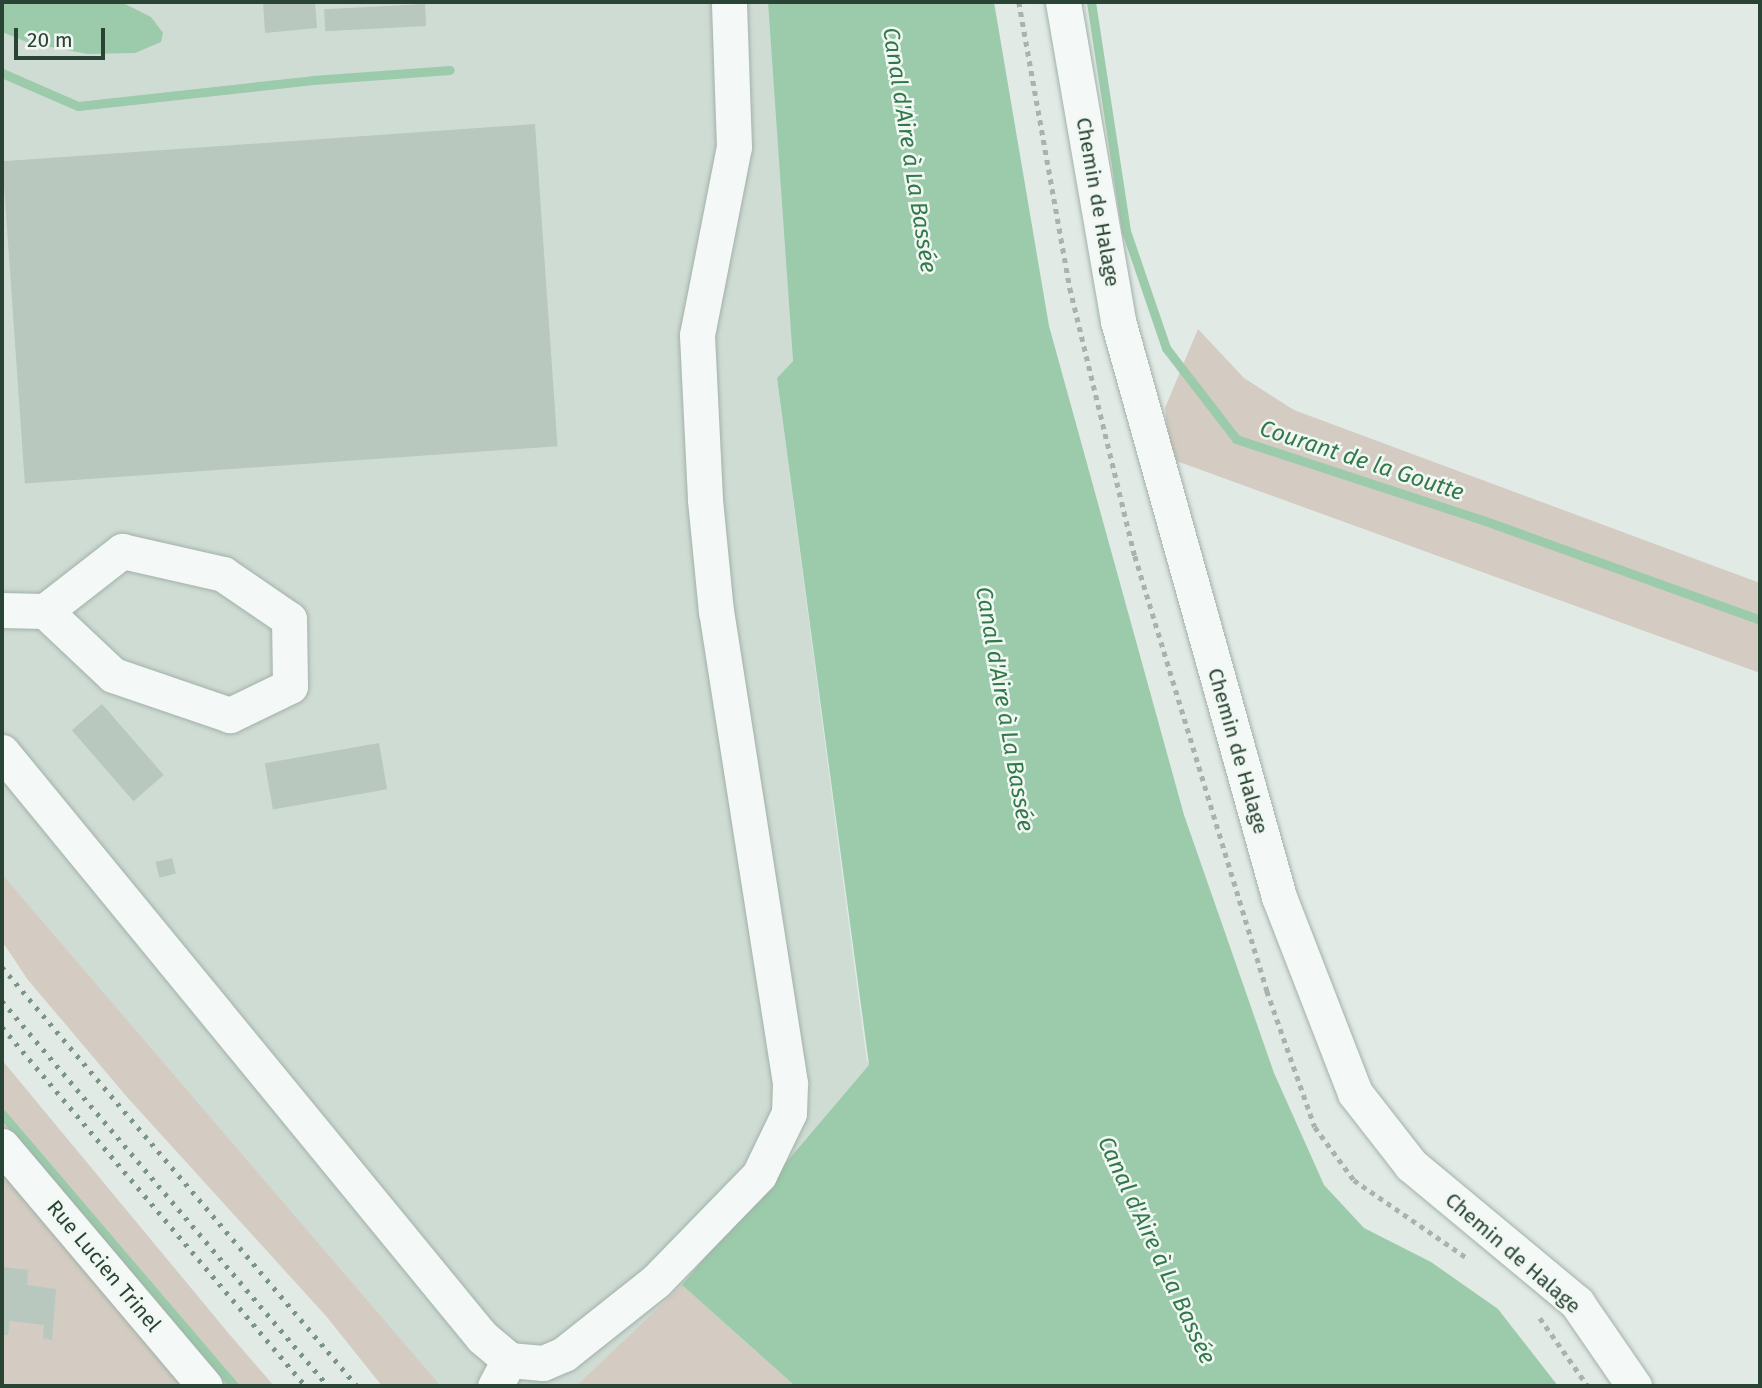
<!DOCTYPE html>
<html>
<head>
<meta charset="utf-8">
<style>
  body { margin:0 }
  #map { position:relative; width:1762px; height:1388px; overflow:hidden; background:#e1eae5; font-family:"Fira Sans",sans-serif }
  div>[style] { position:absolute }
  .built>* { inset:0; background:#cfdcd4 }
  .green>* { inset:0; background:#d4ccc2 }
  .water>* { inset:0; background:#9bcbaa }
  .stream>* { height:9px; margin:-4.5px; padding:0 4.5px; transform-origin:4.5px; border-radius:4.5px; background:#9bcbaa }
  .building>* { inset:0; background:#b8c8be; transform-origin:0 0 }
  .path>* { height:4.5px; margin-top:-2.25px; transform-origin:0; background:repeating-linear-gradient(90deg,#a7b3ac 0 5px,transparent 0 10px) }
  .roads { filter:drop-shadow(0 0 2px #a2b1a9) drop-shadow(0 0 2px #a2b1a9) }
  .minor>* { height:35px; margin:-17.5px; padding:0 17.5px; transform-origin:17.5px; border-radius:17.5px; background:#f4f8f6 }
  .rail>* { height:5px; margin-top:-2.5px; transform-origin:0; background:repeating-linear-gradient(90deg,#7a9485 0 3.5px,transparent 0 10.5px) }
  span { translate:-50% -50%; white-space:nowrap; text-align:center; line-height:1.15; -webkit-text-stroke:5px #f1f8f3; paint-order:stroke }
  .street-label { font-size:21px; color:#294334 }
  .water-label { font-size:23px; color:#32784a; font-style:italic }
  .frame { position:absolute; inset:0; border:4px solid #294334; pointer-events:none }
  .scale { position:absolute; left:14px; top:28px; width:91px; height:32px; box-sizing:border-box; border:4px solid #294334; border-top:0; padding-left:9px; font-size:21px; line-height:24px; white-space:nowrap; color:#294334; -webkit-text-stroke:5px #f1f8f3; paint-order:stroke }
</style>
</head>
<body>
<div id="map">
  <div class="built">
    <div style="clip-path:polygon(2px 2px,772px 2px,793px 361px,777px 378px,867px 1062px,1034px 1078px,682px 1285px,576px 1386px,441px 1386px,2px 874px)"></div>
  </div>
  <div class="green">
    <div style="clip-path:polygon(1198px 329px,1244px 378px,1294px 410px,1760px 583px,1760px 673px,1171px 459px,1165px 408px)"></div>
    <div style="clip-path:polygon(2px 874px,441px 1386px,382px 1386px,326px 1316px,127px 1097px,28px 980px,2px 941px)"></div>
    <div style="clip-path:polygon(2px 1060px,230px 1335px,274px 1386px,2px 1386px)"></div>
    <div style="clip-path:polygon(682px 1285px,795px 1386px,576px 1386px)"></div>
  </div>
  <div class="water">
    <div style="clip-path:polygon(2px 2px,121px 2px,151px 17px,163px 33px,161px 42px,135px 53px,88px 54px,29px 43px,2px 32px)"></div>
    <div style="clip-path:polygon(768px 2px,994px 2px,1049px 326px,1184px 815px,1274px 1073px,1324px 1185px,1364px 1228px,1431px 1262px,1498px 1309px,1558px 1386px,795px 1386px,682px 1285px,869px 1065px,777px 378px,793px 361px)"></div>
  </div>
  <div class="stream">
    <div style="left:1091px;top:2px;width:232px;rotate:81.3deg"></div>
    <div style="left:1126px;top:231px;width:124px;rotate:71.1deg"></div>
    <div style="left:1166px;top:348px;width:115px;rotate:52.4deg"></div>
    <div style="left:1236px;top:439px;width:257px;rotate:18.2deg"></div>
    <div style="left:1480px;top:519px;width:298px;rotate:19.8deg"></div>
    <div style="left:2px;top:73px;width:83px;rotate:23.5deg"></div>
    <div style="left:78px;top:106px;width:236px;rotate:-6.3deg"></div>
    <div style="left:313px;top:80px;width:137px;rotate:-4.2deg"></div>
    <div style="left:2px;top:1114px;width:358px;rotate:49.5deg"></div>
  </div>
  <div class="building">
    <div style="clip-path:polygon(263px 2px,315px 2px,317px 28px,265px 33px)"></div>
    <div style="left:425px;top:4px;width:22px;height:101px;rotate:87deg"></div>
    <div style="left:535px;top:124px;width:323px;height:534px;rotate:86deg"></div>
    <div style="left:102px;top:704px;width:94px;height:40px;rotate:49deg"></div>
    <div style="left:379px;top:743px;width:47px;height:116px;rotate:80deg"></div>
    <div style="left:172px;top:858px;width:16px;height:17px;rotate:76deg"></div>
    <div style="clip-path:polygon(2px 1267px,28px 1270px,27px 1285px,56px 1289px,52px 1340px,43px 1338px,44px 1325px,10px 1321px,8px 1335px,2px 1335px)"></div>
  </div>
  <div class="path">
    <div style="left:1019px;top:2px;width:291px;rotate:79.9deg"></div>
    <div style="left:1070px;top:288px;width:276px;rotate:76.4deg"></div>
    <div style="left:1135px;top:556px;width:455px;rotate:73.1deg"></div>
    <div style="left:1267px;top:991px;width:144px;rotate:70.6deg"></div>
    <div style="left:1315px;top:1127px;width:66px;rotate:53.7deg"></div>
    <div style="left:1354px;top:1180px;width:137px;rotate:34.6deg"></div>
    <div style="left:1540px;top:1318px;width:83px;rotate:54.8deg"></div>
  </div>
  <div class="roads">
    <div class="minor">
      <div style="left:1063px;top:2px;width:324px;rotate:80.2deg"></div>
      <div style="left:1118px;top:321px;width:598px;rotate:74.38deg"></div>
      <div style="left:1279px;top:897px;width:210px;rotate:68.8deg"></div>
      <div style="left:1355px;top:1093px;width:91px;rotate:52.1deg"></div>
      <div style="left:1411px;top:1165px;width:216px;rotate:39.7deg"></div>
      <div style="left:1577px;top:1303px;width:101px;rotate:55.5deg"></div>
      <div style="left:2px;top:610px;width:43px;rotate:1.3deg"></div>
      <div style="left:45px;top:611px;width:98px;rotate:-37.9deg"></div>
      <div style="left:122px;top:551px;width:104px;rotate:12.8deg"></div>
      <div style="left:223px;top:574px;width:80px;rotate:34.3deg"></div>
      <div style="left:289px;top:619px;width:67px;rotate:89.1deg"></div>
      <div style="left:290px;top:686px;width:67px;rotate:154.2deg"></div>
      <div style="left:230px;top:715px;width:124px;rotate:-161.1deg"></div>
      <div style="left:113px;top:675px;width:93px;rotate:-136.7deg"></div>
      <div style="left:2px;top:752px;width:757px;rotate:50.63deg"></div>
      <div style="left:482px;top:1337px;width:35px;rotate:40deg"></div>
      <div style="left:509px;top:1360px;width:30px;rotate:118deg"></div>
      <div style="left:2px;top:1146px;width:314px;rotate:49.8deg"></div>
      <div style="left:509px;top:1360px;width:34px;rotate:5deg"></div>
      <div style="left:543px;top:1363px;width:23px;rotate:-23deg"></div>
      <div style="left:564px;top:1354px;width:117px;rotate:-38.4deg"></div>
      <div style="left:656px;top:1281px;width:148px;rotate:-45.8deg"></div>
      <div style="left:759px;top:1175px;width:69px;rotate:-64.2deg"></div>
      <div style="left:789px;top:1113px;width:30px;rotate:-88deg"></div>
      <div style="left:790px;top:1083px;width:477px;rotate:-98.9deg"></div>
      <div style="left:716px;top:612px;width:114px;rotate:-95.6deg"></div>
      <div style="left:705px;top:499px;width:164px;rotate:-92.8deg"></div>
      <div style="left:697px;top:335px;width:192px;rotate:-78.9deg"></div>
      <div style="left:734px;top:147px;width:145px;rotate:-92deg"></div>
    </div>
  </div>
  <div class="rail">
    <div style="left:2px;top:967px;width:549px;rotate:49.73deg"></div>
    <div style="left:2px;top:1001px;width:504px;rotate:49.74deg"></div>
    <div style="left:2px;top:1027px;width:470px;rotate:49.8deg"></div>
  </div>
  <div class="street-label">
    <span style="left:1098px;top:202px;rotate:80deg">Chemin de Halage</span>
    <span style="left:1238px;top:751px;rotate:74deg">Chemin de Halage</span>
    <span style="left:1513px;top:1253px;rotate:41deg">Chemin de Halage</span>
    <span style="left:104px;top:1266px;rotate:50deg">Rue Lucien Trinel</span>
  </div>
  <div class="water-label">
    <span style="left:910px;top:150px;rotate:81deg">Canal d'Aire à La Bassée</span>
    <span style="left:1362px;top:460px;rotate:18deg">Courant de la Goutte</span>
    <span style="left:1005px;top:709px;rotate:80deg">Canal d'Aire à La Bassée</span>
    <span style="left:1157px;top:1250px;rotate:65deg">Canal d'Aire à La Bassée</span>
  </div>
  <div class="frame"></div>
  <div class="scale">20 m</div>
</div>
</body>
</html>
